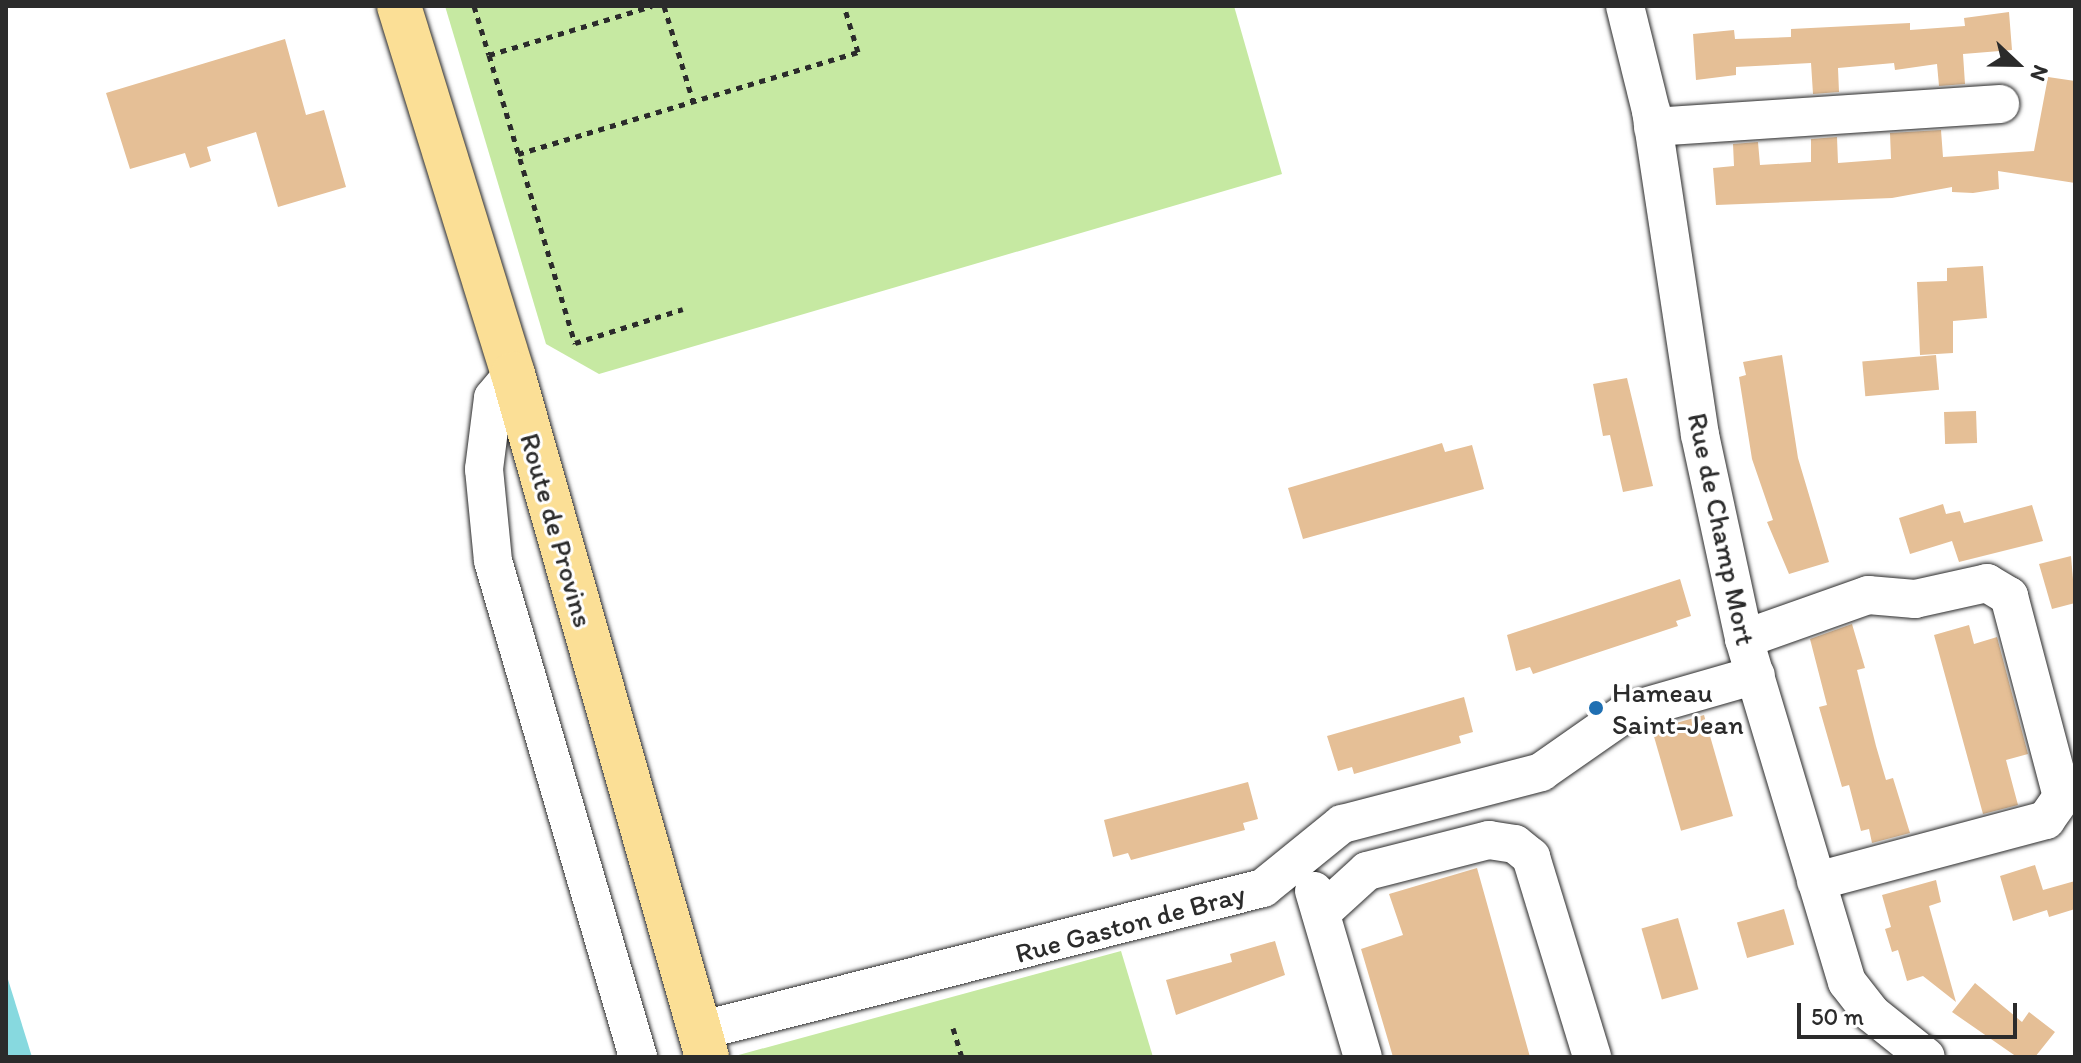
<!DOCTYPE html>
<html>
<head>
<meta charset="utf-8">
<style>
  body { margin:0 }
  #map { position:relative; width:2081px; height:1063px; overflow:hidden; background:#fff; font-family:Itim,sans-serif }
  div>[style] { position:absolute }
  .green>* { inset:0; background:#c6e9a2 }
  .water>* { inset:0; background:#87d9df }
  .building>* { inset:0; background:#e5bf96; transform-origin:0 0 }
  .path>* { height:5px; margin-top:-2.5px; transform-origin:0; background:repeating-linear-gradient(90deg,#2b2b2b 0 6px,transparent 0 12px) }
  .roads { filter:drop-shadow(0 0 2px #2b2b2b) drop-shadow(0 0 2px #2b2b2b) }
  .minor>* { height:38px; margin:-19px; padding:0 19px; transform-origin:19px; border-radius:19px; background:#fff }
  .major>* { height:44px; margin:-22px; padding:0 22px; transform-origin:22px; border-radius:22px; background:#fbdf96 }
  .dots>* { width:22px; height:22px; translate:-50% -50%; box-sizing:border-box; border:4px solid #fff; border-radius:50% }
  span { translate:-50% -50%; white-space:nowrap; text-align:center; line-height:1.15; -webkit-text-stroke:6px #fff; paint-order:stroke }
  .street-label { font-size:28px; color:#2b2b2b }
  .poi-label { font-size:28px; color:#2b2b2b }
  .left { translate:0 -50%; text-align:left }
  .frame { position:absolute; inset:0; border:8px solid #2b2b2b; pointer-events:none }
  .north { position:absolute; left:1977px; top:24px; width:80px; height:80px; -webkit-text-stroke:6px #fff; paint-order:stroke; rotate:112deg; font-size:22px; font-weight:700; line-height:32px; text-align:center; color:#2b2b2b }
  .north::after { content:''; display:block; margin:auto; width:28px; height:36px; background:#2b2b2b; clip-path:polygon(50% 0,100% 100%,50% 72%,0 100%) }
  .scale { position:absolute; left:1797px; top:1003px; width:220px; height:36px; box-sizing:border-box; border:4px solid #2b2b2b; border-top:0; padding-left:10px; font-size:24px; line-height:28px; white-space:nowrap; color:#2b2b2b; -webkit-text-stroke:6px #fff; paint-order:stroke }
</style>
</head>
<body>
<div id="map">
  <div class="green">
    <div style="clip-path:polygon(445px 6px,1234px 6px,1282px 174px,599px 374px,546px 344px)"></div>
    <div style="clip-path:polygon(1121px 951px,1153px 1057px,735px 1056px)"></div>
  </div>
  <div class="water">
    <div style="clip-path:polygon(6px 973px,32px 1057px,6px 1057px)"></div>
  </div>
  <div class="building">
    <div style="clip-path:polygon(2009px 12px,2012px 50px,1963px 54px,1965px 84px,1939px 86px,1937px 64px,1895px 70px,1894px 63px,1838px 68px,1839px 92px,1813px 94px,1811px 63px,1736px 67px,1736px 75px,1696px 80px,1693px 34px,1734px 30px,1735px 39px,1791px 37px,1791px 29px,1910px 23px,1910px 30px,1965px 26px,1964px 18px)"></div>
    <div style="clip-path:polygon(285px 39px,306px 115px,324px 110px,346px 187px,278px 207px,256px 132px,207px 147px,211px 161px,190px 168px,185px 153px,130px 169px,106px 93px)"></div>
    <div style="clip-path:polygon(2048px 77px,2075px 81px,2075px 183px,1998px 171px,1999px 189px,1973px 193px,1952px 192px,1952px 187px,1892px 198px,1716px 205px,1713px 168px,1734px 166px,1733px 144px,1758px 142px,1760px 165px,1811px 162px,1811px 139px,1837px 137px,1838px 163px,1891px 159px,1890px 133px,1941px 130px,1943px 157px,2034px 151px)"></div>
    <div style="clip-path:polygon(1983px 266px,1987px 318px,1953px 321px,1953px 353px,1920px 355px,1917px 282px,1947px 281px,1947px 268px)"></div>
    <div style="clip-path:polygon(1782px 355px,1798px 458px,1829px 562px,1789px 574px,1767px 522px,1773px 520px,1752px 459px,1739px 377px,1746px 375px,1743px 362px)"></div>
    <div style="left:1936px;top:355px;width:35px;height:74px;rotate:85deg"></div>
    <div style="clip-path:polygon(1627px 378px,1653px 486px,1623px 492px,1610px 435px,1603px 436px,1593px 384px)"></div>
    <div style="left:1976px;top:411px;width:32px;height:32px;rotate:88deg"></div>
    <div style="clip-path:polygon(1442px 443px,1445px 452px,1472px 445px,1484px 489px,1303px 539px,1288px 488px)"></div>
    <div style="clip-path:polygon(1943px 504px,1946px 514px,1960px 511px,1964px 523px,2032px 505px,2043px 541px,1959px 562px,1952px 541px,1910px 554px,1899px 518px)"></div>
    <div style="clip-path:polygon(2071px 556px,2075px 603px,2052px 609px,2039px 564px)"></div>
    <div style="clip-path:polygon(1680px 579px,1691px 616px,1676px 621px,1678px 626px,1533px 674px,1530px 667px,1516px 671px,1507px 635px)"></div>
    <div style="clip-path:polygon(1852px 624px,1865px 668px,1857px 670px,1876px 746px,1886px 780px,1893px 778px,1910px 833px,1872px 843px,1869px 829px,1861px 831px,1849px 785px,1842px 787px,1819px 707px,1827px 705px,1810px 639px)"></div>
    <div style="clip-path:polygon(1969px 625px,1974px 644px,1997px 637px,2028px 754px,2006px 760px,2018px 805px,1983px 814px,1934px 635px)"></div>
    <div style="clip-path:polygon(1464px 697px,1473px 732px,1459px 736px,1461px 743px,1354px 774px,1352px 767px,1338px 771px,1327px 736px)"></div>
    <div style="left:1704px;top:715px;width:105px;height:54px;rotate:74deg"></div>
    <div style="clip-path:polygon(1248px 782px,1258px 819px,1243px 823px,1245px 830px,1131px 860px,1128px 853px,1113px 857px,1104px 820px)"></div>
    <div style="clip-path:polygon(2035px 865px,2043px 890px,2075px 881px,2075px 909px,2049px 917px,2047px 910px,2013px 921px,2000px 876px)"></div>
    <div style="clip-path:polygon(1477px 868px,1530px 1057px,1393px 1057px,1361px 949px,1403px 935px,1389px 894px)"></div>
    <div style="clip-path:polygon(1936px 880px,1941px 902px,1929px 906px,1956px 1002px,1923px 976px,1907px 981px,1898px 950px,1892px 952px,1885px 929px,1891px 927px,1882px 895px)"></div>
    <div style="left:1784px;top:909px;width:37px;height:49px;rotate:74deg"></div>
    <div style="left:1678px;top:918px;width:74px;height:38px;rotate:74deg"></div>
    <div style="clip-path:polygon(1275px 941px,1285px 975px,1176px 1015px,1166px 980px,1232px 962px,1230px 954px)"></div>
    <div style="clip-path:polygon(1975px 983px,2022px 1022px,2029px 1012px,2055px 1032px,2035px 1057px,2017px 1057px,1952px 1012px)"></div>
  </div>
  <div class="path">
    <div style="left:474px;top:6px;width:51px;rotate:73deg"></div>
    <div style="left:489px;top:55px;width:170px;rotate:-16.7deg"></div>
    <div style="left:664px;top:6px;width:99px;rotate:73deg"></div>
    <div style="left:489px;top:55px;width:301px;rotate:73.4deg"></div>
    <div style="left:575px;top:343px;width:113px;rotate:-17.5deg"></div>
    <div style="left:518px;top:154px;width:355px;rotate:-16.7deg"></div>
    <div style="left:858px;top:52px;width:48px;rotate:-106.9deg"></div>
    <div style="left:953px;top:1028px;width:30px;rotate:73deg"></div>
  </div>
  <div class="roads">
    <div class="minor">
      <div style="left:1625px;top:6px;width:108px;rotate:76.1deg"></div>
      <div style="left:1651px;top:111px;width:328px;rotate:81.4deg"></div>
      <div style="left:1700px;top:435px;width:209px;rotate:77.8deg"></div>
      <div style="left:1744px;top:639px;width:358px;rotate:73.3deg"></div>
      <div style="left:1847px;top:982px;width:39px;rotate:52deg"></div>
      <div style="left:1871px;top:1013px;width:70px;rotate:38.7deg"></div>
      <div style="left:1653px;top:127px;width:348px;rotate:-3.8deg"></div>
      <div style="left:513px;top:374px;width:31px;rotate:130deg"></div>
      <div style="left:493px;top:398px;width:72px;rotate:97.2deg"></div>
      <div style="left:484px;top:469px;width:92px;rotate:84.4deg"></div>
      <div style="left:493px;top:561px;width:517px;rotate:73.7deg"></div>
      <div style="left:1744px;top:639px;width:132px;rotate:-19.5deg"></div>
      <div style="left:1868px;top:595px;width:47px;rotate:4.9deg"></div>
      <div style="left:1915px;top:599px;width:74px;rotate:-12.5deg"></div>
      <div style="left:1987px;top:583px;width:26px;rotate:31deg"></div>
      <div style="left:2009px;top:596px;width:208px;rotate:75.2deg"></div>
      <div style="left:2062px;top:797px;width:28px;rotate:125deg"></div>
      <div style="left:2046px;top:820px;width:238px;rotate:165.1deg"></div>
      <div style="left:1314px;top:891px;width:173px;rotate:73.6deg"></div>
      <div style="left:1321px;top:913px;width:62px;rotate:-42.4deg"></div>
      <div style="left:1367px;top:871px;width:126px;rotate:-14.3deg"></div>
      <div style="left:1489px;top:840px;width:26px;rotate:9deg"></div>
      <div style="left:1515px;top:844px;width:21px;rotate:39deg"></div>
      <div style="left:1531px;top:857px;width:209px;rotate:73deg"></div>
      <div style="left:699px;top:1031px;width:582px;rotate:-14.23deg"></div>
      <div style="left:1263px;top:888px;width:102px;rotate:-39deg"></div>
      <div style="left:1342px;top:824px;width:206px;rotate:-14.6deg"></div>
      <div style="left:1541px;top:772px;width:105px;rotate:-34.9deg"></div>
      <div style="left:1627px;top:712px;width:134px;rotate:-16deg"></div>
    </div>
    <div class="major">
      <div style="left:399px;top:6px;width:385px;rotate:72.8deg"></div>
      <div style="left:513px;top:374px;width:710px;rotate:74.14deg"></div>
    </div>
  </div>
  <div class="dots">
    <div style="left:1596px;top:708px;background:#1f6fb2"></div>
  </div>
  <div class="street-label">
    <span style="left:1722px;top:529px;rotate:78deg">Rue de Champ Mort</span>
    <span style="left:557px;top:530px;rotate:74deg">Route de Provins</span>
    <span style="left:1130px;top:923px;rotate:-15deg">Rue Gaston de Bray</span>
  </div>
  <div class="poi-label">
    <span class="left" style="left:1612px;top:708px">Hameau<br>Saint-Jean</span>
  </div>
  <div class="frame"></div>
  <div class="north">N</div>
  <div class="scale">50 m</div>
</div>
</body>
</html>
